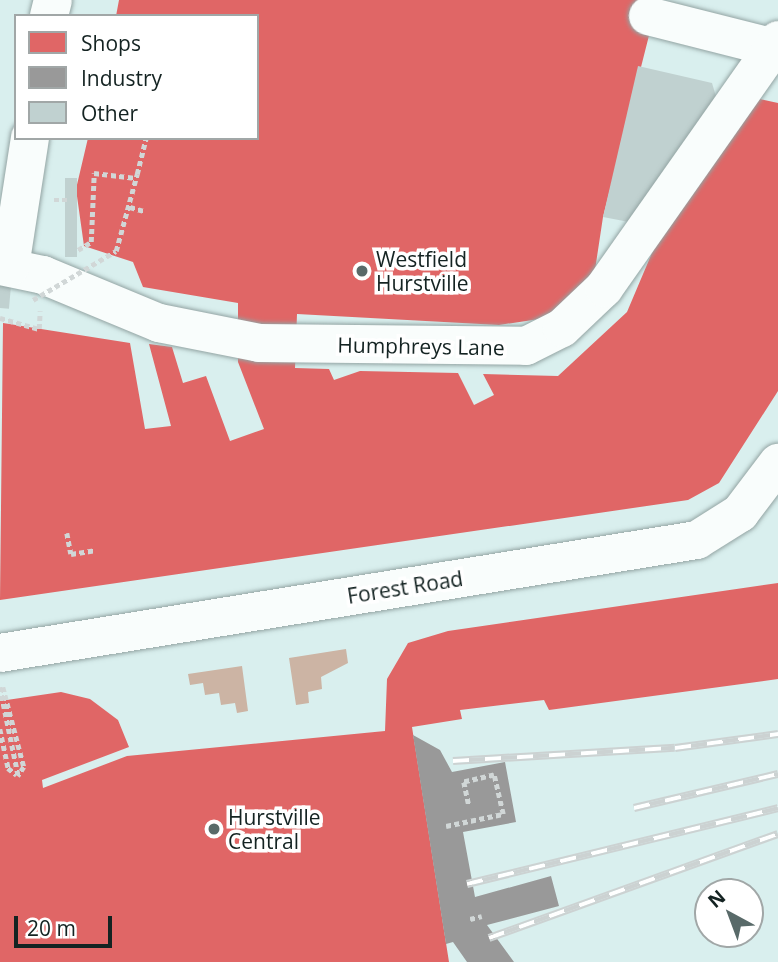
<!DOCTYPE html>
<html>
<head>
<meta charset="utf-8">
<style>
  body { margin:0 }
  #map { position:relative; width:778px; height:962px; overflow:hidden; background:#d9efee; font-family:"Open Sans",sans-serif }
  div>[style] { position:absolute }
  .water>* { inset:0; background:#ccb4a4 }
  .shops>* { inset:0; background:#e06666 }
  .industry>* { inset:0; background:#999 }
  .building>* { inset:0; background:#c0d1d0; transform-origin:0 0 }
  .path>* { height:4.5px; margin-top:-2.25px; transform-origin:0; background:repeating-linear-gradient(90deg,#d1d7d7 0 5px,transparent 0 8.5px) }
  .roads { filter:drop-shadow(0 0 2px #93a4a3) drop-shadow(0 0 2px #93a4a3) }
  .minor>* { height:38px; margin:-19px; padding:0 19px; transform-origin:19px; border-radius:19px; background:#f9fdfc }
  .rail>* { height:8px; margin-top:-4px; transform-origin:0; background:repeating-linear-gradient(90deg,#fff 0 16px,#ccd2d2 0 32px); box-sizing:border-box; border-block:2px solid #ccd2d2 }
  .path-bridge>* { height:4.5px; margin-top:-2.25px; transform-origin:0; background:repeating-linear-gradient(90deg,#d1d7d7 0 5px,transparent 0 8.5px) }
  .dots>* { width:19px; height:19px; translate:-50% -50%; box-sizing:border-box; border:4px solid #fff; border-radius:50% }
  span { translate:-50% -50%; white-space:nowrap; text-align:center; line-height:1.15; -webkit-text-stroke:7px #fff; paint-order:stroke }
  .poi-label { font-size:21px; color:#142322 }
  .left { translate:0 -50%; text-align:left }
  .street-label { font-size:21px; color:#142322 }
  .legend { position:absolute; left:14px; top:14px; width:245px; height:126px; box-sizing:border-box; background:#fff; border:2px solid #a1a7a7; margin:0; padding:9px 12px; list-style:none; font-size:21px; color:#142322 }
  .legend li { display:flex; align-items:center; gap:14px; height:35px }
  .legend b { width:35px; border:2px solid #a1a7a7 }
  .north { position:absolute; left:694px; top:878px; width:70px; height:70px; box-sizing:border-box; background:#fff; border:2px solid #a1a7a7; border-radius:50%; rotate:319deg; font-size:19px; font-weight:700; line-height:28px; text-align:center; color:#142322 }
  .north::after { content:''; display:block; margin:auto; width:24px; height:32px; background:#596a69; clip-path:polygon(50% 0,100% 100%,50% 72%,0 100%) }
  .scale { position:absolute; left:14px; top:916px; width:98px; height:32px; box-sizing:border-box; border:4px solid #142322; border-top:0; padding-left:9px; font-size:21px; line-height:24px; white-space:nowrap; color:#142322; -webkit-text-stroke:5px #fff; paint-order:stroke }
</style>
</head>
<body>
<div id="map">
  <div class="water">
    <div style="clip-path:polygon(346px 649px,348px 663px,321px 677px,322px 689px,308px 692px,309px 703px,296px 705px,289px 658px)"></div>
    <div style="clip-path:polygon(242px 666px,248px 711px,237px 713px,235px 703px,221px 705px,219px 693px,205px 695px,203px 683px,190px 685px,188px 674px)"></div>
  </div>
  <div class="shops">
    <div style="clip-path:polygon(119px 0,658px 0,603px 217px,592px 290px,559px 316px,499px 325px,297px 314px,295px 368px,329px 369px,334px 380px,360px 371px,458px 373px,474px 405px,494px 395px,483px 374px,558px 376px,627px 312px,657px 241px,755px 98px,778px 103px,778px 391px,719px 483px,688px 500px,0 600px,3px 323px,130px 343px,145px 429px,171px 426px,149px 344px,172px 347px,183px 383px,206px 376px,230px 441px,264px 429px,238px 362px,238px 303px,143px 287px,133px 262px,84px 246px,76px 189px,88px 138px,257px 138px,257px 16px,116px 16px)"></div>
    <div style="clip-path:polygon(778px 583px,778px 679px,549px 710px,544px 700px,460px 710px,462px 719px,412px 727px,449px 962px,0 962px,0 701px,61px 692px,90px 699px,118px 720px,129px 747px,42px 780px,43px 788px,127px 756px,385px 731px,387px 679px,408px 643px,448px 631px)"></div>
  </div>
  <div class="industry">
    <div style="clip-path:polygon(413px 735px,440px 750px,452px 772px,505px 762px,516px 822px,463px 832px,475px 897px,551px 876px,559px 906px,487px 925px,514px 962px,467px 962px,453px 942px,446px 944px)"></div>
  </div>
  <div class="building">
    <div style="clip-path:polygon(638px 66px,712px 83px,717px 100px,629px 222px,603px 217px)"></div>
    <div style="left:65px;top:178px;width:12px;height:79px"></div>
    <div style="left:0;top:285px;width:11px;height:23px;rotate:5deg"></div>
  </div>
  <div class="path">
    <div style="left:137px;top:174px;width:37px;rotate:-76deg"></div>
    <div style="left:54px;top:200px;width:17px"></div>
    <div style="left:130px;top:207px;width:15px;rotate:16deg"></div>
    <div style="left:78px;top:250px;width:15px;rotate:-32deg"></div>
    <div style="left:91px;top:242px;width:69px;rotate:-87.5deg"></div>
    <div style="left:94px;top:173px;width:42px;rotate:6.8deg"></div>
    <div style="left:0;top:318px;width:41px;rotate:15.8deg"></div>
    <div style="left:39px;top:329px;width:18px;rotate:-87deg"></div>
    <div style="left:67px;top:533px;width:21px;rotate:79deg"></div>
    <div style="left:71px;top:554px;width:24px;rotate:-9deg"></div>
    <div style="left:0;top:687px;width:89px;rotate:78.3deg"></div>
    <div style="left:3px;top:687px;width:83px;rotate:75.3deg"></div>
    <div style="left:24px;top:767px;width:11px;rotate:124deg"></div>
    <div style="left:0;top:729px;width:40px;rotate:78deg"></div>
    <div style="left:8px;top:768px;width:11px;rotate:38deg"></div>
    <div style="left:446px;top:826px;width:58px;rotate:-11.9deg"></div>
    <div style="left:503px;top:814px;width:40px;rotate:-103deg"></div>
    <div style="left:494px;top:775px;width:31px;rotate:167deg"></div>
    <div style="left:464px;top:782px;width:25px;rotate:78deg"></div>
    <div style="left:470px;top:919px;width:12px;rotate:-14deg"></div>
  </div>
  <div class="roads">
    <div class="minor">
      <div style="left:49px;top:16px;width:16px;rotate:-76deg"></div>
      <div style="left:648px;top:16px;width:134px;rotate:14.2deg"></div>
      <div style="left:0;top:266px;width:44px;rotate:11.8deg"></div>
      <div style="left:43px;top:275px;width:126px;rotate:22.5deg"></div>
      <div style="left:159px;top:323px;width:102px;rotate:11.3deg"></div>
      <div style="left:259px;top:343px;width:267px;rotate:0.6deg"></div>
      <div style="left:526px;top:346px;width:40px;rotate:-26.6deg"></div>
      <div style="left:562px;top:328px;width:58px;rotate:-43.6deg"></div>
      <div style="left:604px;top:288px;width:303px;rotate:-54.9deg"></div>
      <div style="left:10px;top:267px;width:131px;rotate:-81.2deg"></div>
      <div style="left:0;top:653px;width:706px;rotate:-9.21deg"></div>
      <div style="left:697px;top:540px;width:51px;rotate:-32.1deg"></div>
      <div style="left:740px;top:513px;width:63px;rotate:-52.8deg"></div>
    </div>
  </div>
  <div class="rail">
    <div style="left:453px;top:761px;width:222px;rotate:-3.4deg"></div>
    <div style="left:675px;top:748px;width:104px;rotate:-7.7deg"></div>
    <div style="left:634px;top:808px;width:148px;rotate:-13.3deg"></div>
    <div style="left:467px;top:884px;width:320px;rotate:-13.7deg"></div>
    <div style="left:489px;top:938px;width:307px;rotate:-19.8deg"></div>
  </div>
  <div class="path-bridge">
    <div style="left:33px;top:300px;width:96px;rotate:-30.6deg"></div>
    <div style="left:116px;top:251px;width:80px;rotate:-74.7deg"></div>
  </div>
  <div class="dots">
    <div style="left:362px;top:271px;background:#596a69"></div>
    <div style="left:214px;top:829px;background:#596a69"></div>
  </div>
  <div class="poi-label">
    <span class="left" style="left:376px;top:271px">Westfield<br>Hurstville</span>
    <span class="left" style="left:228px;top:829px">Hurstville<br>Central</span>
  </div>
  <div class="street-label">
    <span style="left:421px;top:346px;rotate:1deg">Humphreys Lane</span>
    <span style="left:405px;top:587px;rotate:-9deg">Forest Road</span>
  </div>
  <ul class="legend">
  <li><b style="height:19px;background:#e06666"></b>Shops</li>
  <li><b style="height:19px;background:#999"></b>Industry</li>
  <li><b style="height:19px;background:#c0d1d0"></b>Other</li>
  </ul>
  <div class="north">N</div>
  <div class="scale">20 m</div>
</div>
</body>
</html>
